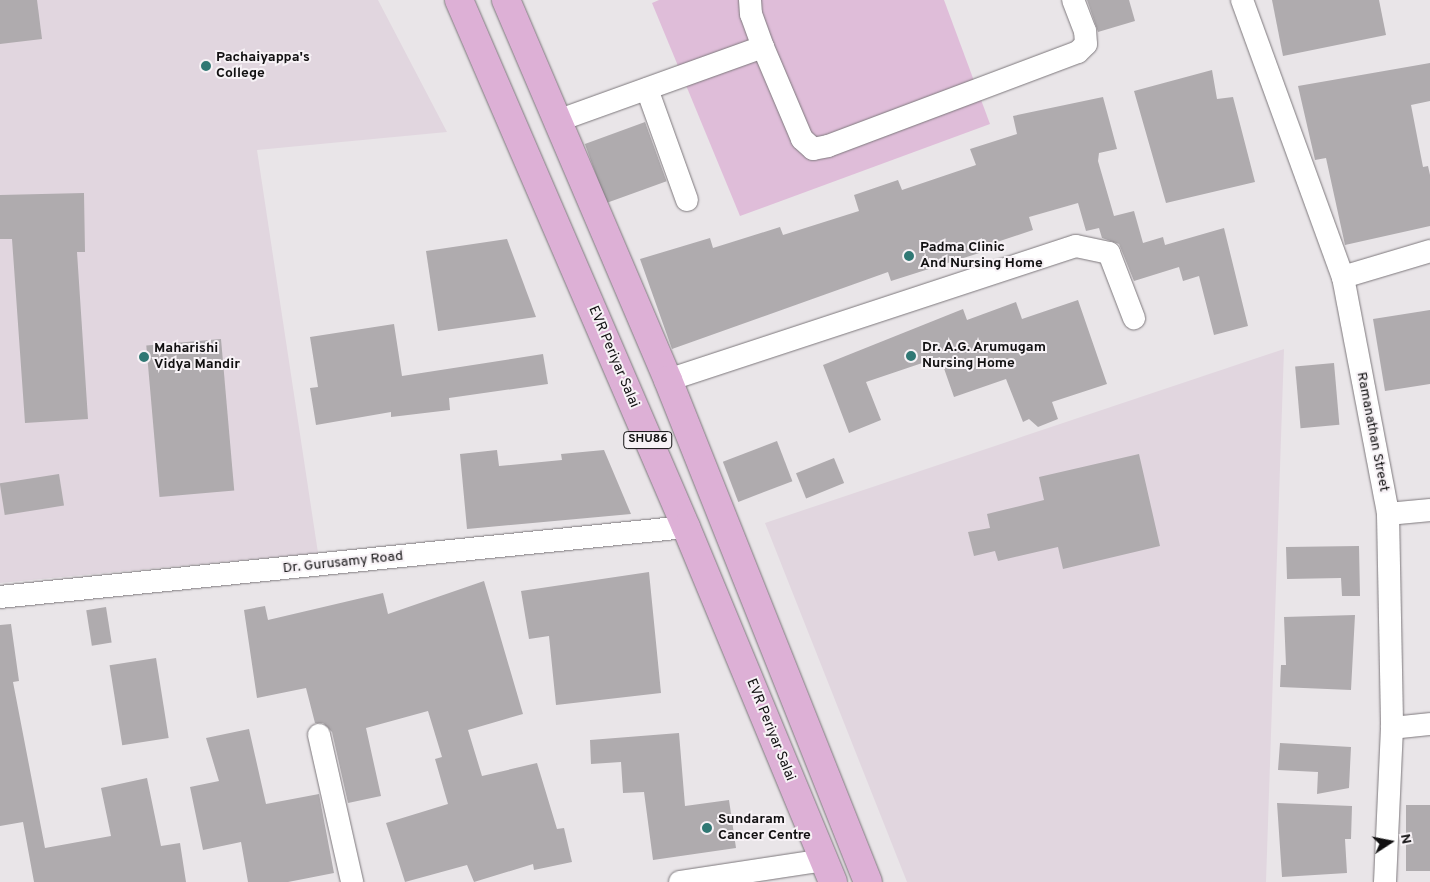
<!DOCTYPE html>
<html>
<head>
<meta charset="utf-8">
<style>
  body { margin:0 }
  #map { position:relative; width:1430px; height:882px; overflow:hidden; background:#e9e5e8; font-family:Overpass,sans-serif }
  div>[style] { position:absolute }
  .built>* { inset:0; background:#e1d6df }
  .green>* { inset:0; background:#dfbdd9 }
  .building>* { inset:0; background:#afabae; transform-origin:0 0 }
  .roads { filter:drop-shadow(0 0 1px #7d787c) drop-shadow(0 0 1px #7d787c) }
  .minor>* { height:22px; margin:-11px; padding:0 11px; transform-origin:11px; border-radius:11px; background:#fff }
  .major>* { height:28px; margin:-14px; padding:0 14px; transform-origin:14px; border-radius:14px; background:#ddb0d6 }
  .dots>* { width:14px; height:14px; translate:-50% -50%; box-sizing:border-box; border:2px solid #f7f2f6; border-radius:50% }
  span { translate:-50% -50%; white-space:nowrap; text-align:center; line-height:1.15; -webkit-text-stroke:4px #f7f2f6; paint-order:stroke }
  .shield-label span { padding:1px 4px; background:#f7f2f6; border:1px solid; border-radius:4px; -webkit-text-stroke-width:0 }
  .shield-label { font-size:12px; color:#111011; font-weight:700 }
  .poi-label { font-size:14px; color:#111011; font-weight:700 }
  .left { translate:0 -50%; text-align:left }
  .street-label { font-size:14px; color:#111011 }
  .north { position:absolute; left:1365px; top:817px; width:50px; height:50px; -webkit-text-stroke:4px #f7f2f6; paint-order:stroke; rotate:79deg; font-size:14px; font-weight:700; line-height:20px; text-align:center; color:#111011 }
  .north::after { content:''; display:block; margin:auto; width:18px; height:22px; background:#111011; clip-path:polygon(50% 0,100% 100%,50% 72%,0 100%) }
</style>
</head>
<body>
<div id="map">
  <div class="built">
    <div style="clip-path:polygon(0 0,378px 0,447px 132px,257px 150px,318px 553px,0 583px)"></div>
    <div style="clip-path:polygon(1284px 349px,1266px 882px,907px 882px,765px 523px)"></div>
  </div>
  <div class="green">
    <div style="clip-path:polygon(659px 0,944px 0,990px 124px,740px 216px,652px 3px)"></div>
  </div>
  <div class="building">
    <div style="clip-path:polygon(0 0,37px 0,42px 39px,0 44px)"></div>
    <div style="clip-path:polygon(1087px 0,1129px 0,1135px 21px,1098px 32px)"></div>
    <div style="clip-path:polygon(1272px 0,1379px 0,1386px 35px,1283px 56px)"></div>
    <div style="clip-path:polygon(1430px 63px,1430px 101px,1411px 105px,1423px 167px,1428px 166px,1430px 175px,1430px 226px,1345px 245px,1326px 158px,1315px 160px,1298px 86px)"></div>
    <div style="clip-path:polygon(1212px 70px,1217px 99px,1233px 97px,1255px 182px,1166px 203px,1134px 91px)"></div>
    <div style="clip-path:polygon(1103px 97px,1117px 149px,1099px 153px,1098px 161px,1114px 216px,1134px 211px,1143px 243px,1163px 237px,1165px 245px,1224px 228px,1248px 326px,1214px 335px,1199px 276px,1183px 281px,1179px 267px,1134px 281px,1119px 244px,1102px 238px,1099px 228px,1086px 231px,1078px 203px,1029px 217px,1033px 230px,994px 243px,995px 248px,891px 281px,888px 272px,672px 349px,640px 259px,710px 238px,713px 248px,780px 227px,783px 235px,859px 211px,854px 195px,898px 180px,902px 190px,976px 165px,970px 149px,1017px 134px,1013px 116px)"></div>
    <div style="left:645px;top:122px;width:63px;height:64px;rotate:70deg"></div>
    <div style="clip-path:polygon(84px 193px,85px 252px,77px 252px,88px 419px,25px 423px,12px 239px,0 239px,0 195px)"></div>
    <div style="clip-path:polygon(507px 239px,536px 317px,438px 331px,426px 251px)"></div>
    <div style="clip-path:polygon(1078px 300px,1107px 384px,1052px 402px,1058px 419px,1038px 427px,1029px 419px,1023px 422px,1006px 379px,954px 397px,940px 357px,866px 382px,881px 420px,849px 433px,823px 365px,963px 309px,967px 320px,1016px 302px,1022px 319px)"></div>
    <div style="clip-path:polygon(1430px 310px,1430px 384px,1385px 391px,1373px 319px)"></div>
    <div style="clip-path:polygon(394px 324px,402px 376px,543px 354px,548px 384px,449px 398px,450px 410px,391px 417px,391px 412px,316px 425px,310px 388px,318px 387px,310px 337px)"></div>
    <div style="left:221px;top:339px;width:152px;height:75px;rotate:85deg"></div>
    <div style="left:1334px;top:363px;width:62px;height:39px;rotate:85deg"></div>
    <div style="left:777px;top:441px;width:43px;height:58px;rotate:69deg"></div>
    <div style="clip-path:polygon(497px 450px,499px 466px,562px 460px,561px 454px,604px 450px,631px 514px,467px 529px,460px 454px)"></div>
    <div style="clip-path:polygon(1139px 454px,1160px 546px,1063px 569px,1058px 547px,998px 561px,995px 551px,974px 556px,968px 532px,990px 528px,987px 514px,1044px 500px,1039px 477px)"></div>
    <div style="left:834px;top:458px;width:27px;height:41px;rotate:68deg"></div>
    <div style="left:59px;top:474px;width:32px;height:60px;rotate:81deg"></div>
    <div style="clip-path:polygon(1359px 546px,1360px 596px,1342px 596px,1341px 578px,1287px 579px,1286px 547px)"></div>
    <div style="clip-path:polygon(649px 572px,661px 693px,556px 705px,549px 636px,529px 639px,521px 591px)"></div>
    <div style="clip-path:polygon(484px 581px,523px 714px,468px 730px,482px 776px,537px 763px,557px 829px,564px 828px,572px 862px,534px 870px,533px 864px,474px 882px,467px 865px,405px 882px,386px 823px,448px 804px,435px 759px,442px 757px,428px 711px,366px 728px,381px 796px,348px 803px,332px 732px,323px 723px,315px 723px,306px 688px,257px 698px,244px 610px,265px 606px,268px 620px,383px 593px,388px 614px)"></div>
    <div style="left:106px;top:607px;width:36px;height:20px;rotate:81deg"></div>
    <div style="clip-path:polygon(1355px 615px,1351px 690px,1280px 687px,1281px 665px,1286px 665px,1284px 617px)"></div>
    <div style="clip-path:polygon(11px 624px,19px 681px,13px 682px,45px 848px,111px 836px,101px 788px,147px 778px,161px 846px,180px 843px,186px 882px,34px 882px,23px 822px,0 826px,0 625px)"></div>
    <div style="left:156px;top:658px;width:81px;height:47px;rotate:81deg"></div>
    <div style="clip-path:polygon(249px 729px,266px 804px,319px 794px,334px 873px,288px 882px,248px 882px,241px 842px,203px 850px,190px 787px,219px 781px,206px 738px)"></div>
    <div style="clip-path:polygon(679px 733px,685px 806px,729px 800px,736px 848px,653px 860px,644px 792px,623px 793px,621px 762px,591px 764px,590px 740px)"></div>
    <div style="clip-path:polygon(1280px 743px,1351px 747px,1349px 788px,1317px 794px,1318px 772px,1278px 770px)"></div>
    <div style="clip-path:polygon(1277px 803px,1352px 806px,1351px 839px,1345px 839px,1347px 873px,1282px 877px)"></div>
    <div style="left:1406px;top:805px;width:24px;height:66px"></div>
  </div>
  <div class="roads">
    <div class="minor">
      <div style="left:750px;top:0;width:14px;rotate:86deg"></div>
      <div style="left:751px;top:14px;width:35px;rotate:70deg"></div>
      <div style="left:1242px;top:0;width:295px;rotate:70deg"></div>
      <div style="left:1343px;top:277px;width:241px;rotate:79.2deg"></div>
      <div style="left:1388px;top:514px;width:214px;rotate:88.9deg"></div>
      <div style="left:1392px;top:728px;width:154px;rotate:92.6deg"></div>
      <div style="left:647px;top:89px;width:118px;rotate:70.2deg"></div>
      <div style="left:557px;top:121px;width:219px;rotate:-19.8deg"></div>
      <div style="left:763px;top:47px;width:100px;rotate:67deg"></div>
      <div style="left:802px;top:139px;width:15px;rotate:42deg"></div>
      <div style="left:813px;top:149px;width:15px;rotate:-11deg"></div>
      <div style="left:828px;top:146px;width:267px;rotate:-20.6deg"></div>
      <div style="left:1078px;top:52px;width:11px;rotate:-45deg"></div>
      <div style="left:1086px;top:44px;width:13px;rotate:-94deg"></div>
      <div style="left:1085px;top:31px;width:33px;rotate:-111deg"></div>
      <div style="left:1343px;top:277px;width:91px;rotate:-16.6deg"></div>
      <div style="left:668px;top:380px;width:429px;rotate:-18.2deg"></div>
      <div style="left:1076px;top:246px;width:34px;rotate:12deg"></div>
      <div style="left:1109px;top:253px;width:70px;rotate:69deg"></div>
      <div style="left:1388px;top:514px;width:42px;rotate:-5.4deg"></div>
      <div style="left:0;top:597px;width:690px;rotate:-5.83deg"></div>
      <div style="left:1392px;top:728px;width:38px;rotate:-6deg"></div>
      <div style="left:319px;top:735px;width:151px;rotate:77.3deg"></div>
      <div style="left:680px;top:882px;width:146px;rotate:-8.7deg"></div>
    </div>
    <div class="major">
      <div style="left:459px;top:0;width:574px;rotate:66.7deg"></div>
      <div style="left:686px;top:527px;width:384px;rotate:67.5deg"></div>
      <div style="left:506px;top:0;width:413px;rotate:66.9deg"></div>
      <div style="left:668px;top:380px;width:540px;rotate:68.28deg"></div>
    </div>
  </div>
  <div class="dots">
    <div style="left:206px;top:66px;background:#307874"></div>
    <div style="left:909px;top:256px;background:#307874"></div>
    <div style="left:911px;top:356px;background:#307874"></div>
    <div style="left:144px;top:357px;background:#307874"></div>
    <div style="left:707px;top:828px;background:#307874"></div>
  </div>
  <div class="shield-label">
    <span style="left:648px;top:440px">SHU86</span>
  </div>
  <div class="poi-label">
    <span class="left" style="left:216px;top:66px">Pachaiyappa's<br>College</span>
    <span class="left" style="left:920px;top:256px">Padma Clinic<br>And Nursing Home</span>
    <span class="left" style="left:922px;top:356px">Dr. A.G. Arumugam<br>Nursing Home</span>
    <span class="left" style="left:154px;top:357px">Maharishi<br>Vidya Mandir</span>
    <span class="left" style="left:718px;top:828px">Sundaram<br>Cancer Centre</span>
  </div>
  <div class="street-label">
    <span style="left:613px;top:357px;rotate:67deg">EVR Periyar Salai</span>
    <span style="left:1372px;top:432px;rotate:79deg">Ramanathan Street</span>
    <span style="left:343px;top:563px;rotate:-6deg">Dr. Gurusamy Road</span>
    <span style="left:770px;top:730px;rotate:68deg">EVR Periyar Salai</span>
  </div>
  <div class="north">N</div>
</div>
</body>
</html>
